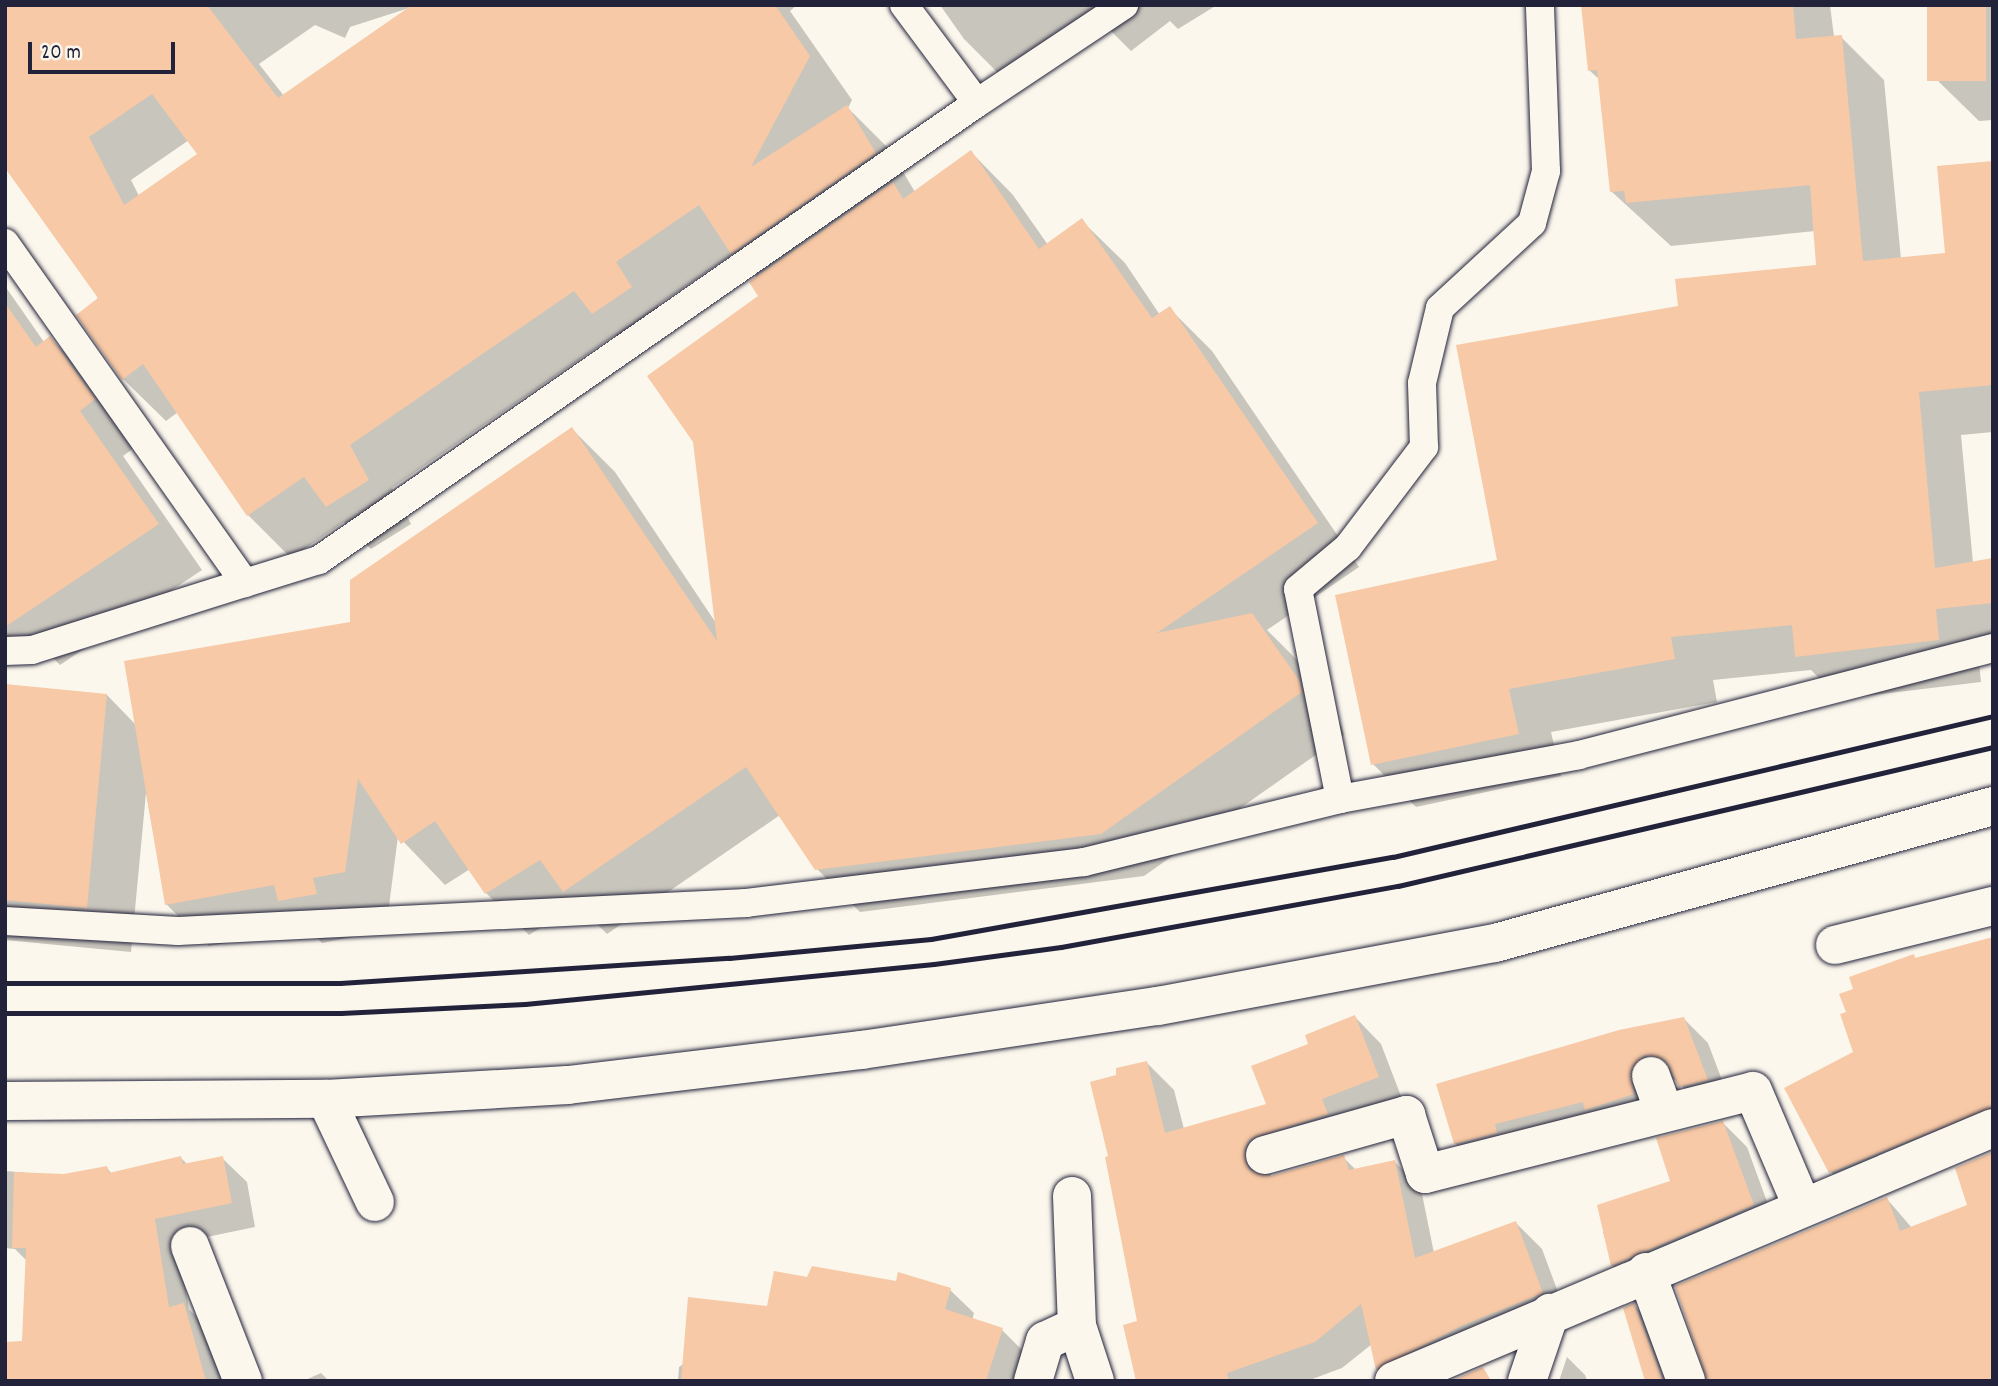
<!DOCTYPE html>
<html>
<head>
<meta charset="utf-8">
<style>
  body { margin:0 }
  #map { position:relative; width:1998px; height:1386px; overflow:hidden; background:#fbf7ec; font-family:Dekko,sans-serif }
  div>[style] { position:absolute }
  .shadow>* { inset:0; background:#0003 }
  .building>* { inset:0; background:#f7c9a6; transform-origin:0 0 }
  .roads { filter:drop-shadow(0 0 2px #22223b) drop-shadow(0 0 2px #22223b) }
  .service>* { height:28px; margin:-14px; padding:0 14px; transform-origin:14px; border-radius:14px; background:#fbf7ec }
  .minor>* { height:38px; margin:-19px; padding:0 19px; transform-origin:19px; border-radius:19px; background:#fbf7ec }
  .rail>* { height:5px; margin:-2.5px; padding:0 2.5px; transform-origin:2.5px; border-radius:2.5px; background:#22223b }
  span { translate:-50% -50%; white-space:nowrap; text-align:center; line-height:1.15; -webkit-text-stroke:5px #fbf7ec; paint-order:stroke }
  .frame { position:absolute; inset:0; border:7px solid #22223b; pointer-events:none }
  .scale { position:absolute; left:28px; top:42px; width:147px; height:32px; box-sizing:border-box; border:4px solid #22223b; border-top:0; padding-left:9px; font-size:21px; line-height:24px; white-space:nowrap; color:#22223b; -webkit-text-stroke:5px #fbf7ec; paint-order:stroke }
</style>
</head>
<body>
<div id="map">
  <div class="shadow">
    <div style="clip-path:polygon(evenodd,5px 5px,797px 5px,790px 11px,852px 100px,848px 108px,890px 150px,915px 192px,971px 152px,1013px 195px,1048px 245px,1082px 221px,1125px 263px,1160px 315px,1169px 308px,1212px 351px,1359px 567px,1267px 630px,1295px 658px,1341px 725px,1344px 735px,1144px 876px,860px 912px,817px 869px,780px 815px,607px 934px,578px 905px,529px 935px,486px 893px,470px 869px,445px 885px,398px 836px,388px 914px,358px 936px,322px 943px,308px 928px,209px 946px,166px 904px,146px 793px,131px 952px,5px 940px,5px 686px,107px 695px,136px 725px,352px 623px,572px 429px,615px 472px,716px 623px,761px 297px,757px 278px,733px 254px,658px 305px,673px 330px,636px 356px,615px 335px,392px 488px,411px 524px,371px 549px,344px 522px,291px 558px,248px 515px,178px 412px,166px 421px,123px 379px,5px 5px,409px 8px,284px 96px,259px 64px,315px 25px,345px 38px,350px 27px,409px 8px,5px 5px,189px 140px,200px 154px,139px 196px,131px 180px,189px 140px)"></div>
    <div style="clip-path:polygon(940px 5px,1217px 5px,1178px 29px,1170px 21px,1131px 51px,1098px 18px,1007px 82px,964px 39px)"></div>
    <div style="clip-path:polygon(1582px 5px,1830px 5px,1834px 37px,1841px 37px,1884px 80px,1901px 259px,1947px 254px,1993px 163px,1993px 432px,1961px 435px,1973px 563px,1993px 560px,1993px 652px,1978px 651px,1981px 682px,1840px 699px,1811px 670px,1713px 680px,1717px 702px,1551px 732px,1561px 776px,1416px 807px,1373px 764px,1499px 562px,1680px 307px,1818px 267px,1815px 231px,1671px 246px,1612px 192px,1600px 80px,1589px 70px)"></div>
    <div style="clip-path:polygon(1929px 5px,1993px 5px,1993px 120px,1979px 121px,1937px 80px)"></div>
    <div style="clip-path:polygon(5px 286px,44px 342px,50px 338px,94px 382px,138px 445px,123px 456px,202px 570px,60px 665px,30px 635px,5px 651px)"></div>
    <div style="clip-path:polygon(1993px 939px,1993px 1137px,1854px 1196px,1831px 1172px,1787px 1089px,1855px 1053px,1848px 1013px,1855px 990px,1913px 956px,1917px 959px)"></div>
    <div style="clip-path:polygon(1355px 1017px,1381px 1044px,1404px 1104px,1276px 1166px,1269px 1178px,1343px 1157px,1356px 1170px,1395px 1162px,1421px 1189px,1434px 1253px,1516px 1223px,1542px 1249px,1568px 1319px,1389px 1381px,1377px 1369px,1372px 1344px,1342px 1368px,1307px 1381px,1151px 1381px,1110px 1158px,1117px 1076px,1147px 1063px,1174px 1090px,1184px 1129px,1269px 1105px,1310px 1045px)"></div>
    <div style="clip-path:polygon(1684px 1019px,1708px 1043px,1731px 1104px,1704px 1111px,1677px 1080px,1669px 1079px,1653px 1096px,1479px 1168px,1455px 1143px)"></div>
    <div style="clip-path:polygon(1723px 1123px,1747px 1147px,1777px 1229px,1637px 1289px,1612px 1265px,1603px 1232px,1673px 1183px)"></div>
    <div style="clip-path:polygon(181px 1158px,188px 1165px,222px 1158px,247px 1182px,255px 1227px,178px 1243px,189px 1309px,208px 1329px,223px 1381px,28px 1381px,27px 1261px,15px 1249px,5px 1248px,5px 1171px,65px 1176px,107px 1168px,112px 1174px)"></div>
    <div style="clip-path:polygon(1887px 1199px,1912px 1228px,1970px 1206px,1993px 1381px,1709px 1381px)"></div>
    <div style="clip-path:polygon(808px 1279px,950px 1290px,974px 1313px,972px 1320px,1002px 1330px,1026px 1354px,1017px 1381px,673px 1381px,678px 1380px,679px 1367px)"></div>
    <div style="clip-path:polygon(1634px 1305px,1657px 1329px,1678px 1381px,1647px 1381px)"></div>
    <div style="clip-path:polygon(1567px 1357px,1585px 1375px,1587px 1381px,1559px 1381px)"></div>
    <div style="clip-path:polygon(321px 1373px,329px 1381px,303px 1381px)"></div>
  </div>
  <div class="building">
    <div style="clip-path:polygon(evenodd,5px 5px,207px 5px,278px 98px,412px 5px,775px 5px,810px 56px,751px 167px,847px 105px,876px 153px,731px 254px,699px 205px,616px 262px,632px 287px,592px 314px,574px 291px,350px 445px,369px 480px,326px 507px,304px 477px,247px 516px,143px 364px,122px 380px,76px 315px,98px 298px,5px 168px,5px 5px,152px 94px,197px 154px,124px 205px,89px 137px,152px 94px)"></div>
    <div style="clip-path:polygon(1581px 5px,1793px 5px,1796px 39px,1842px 35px,1863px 261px,1945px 253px,1937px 166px,1993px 161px,1993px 385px,1919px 392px,1935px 568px,1993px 558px,1993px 603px,1936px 609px,1939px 640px,1795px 657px,1792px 625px,1671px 637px,1675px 659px,1509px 689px,1519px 734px,1371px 765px,1335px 595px,1497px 560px,1456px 345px,1678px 306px,1675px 279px,1816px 265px,1810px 185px,1626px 203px,1624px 191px,1610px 192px,1597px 70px,1588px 71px)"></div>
    <div style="left:1927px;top:5px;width:59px;height:76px"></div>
    <div style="clip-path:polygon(971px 150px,1039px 249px,1082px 218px,1152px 318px,1170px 306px,1318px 523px,1157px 633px,1252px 613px,1299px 680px,1302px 692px,1101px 834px,815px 870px,746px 767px,563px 892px,540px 860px,485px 894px,435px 821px,401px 844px,358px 779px,345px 872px,313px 878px,317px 894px,278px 901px,274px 885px,165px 905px,124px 661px,350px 622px,350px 580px,572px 427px,717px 641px,693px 442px,647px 376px,758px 296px,749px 282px,893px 182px,903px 199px)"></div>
    <div style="clip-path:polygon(5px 303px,36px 347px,50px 336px,95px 399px,80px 411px,159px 524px,5px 627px)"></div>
    <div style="clip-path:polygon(5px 684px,107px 694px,87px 908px,5px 900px)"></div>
    <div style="clip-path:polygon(1993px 937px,1993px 1107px,1829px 1173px,1784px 1088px,1853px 1052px,1840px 1014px,1846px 1012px,1839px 994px,1853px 989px,1849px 977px,1914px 954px,1915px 958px)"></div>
    <div style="clip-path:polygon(1355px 1015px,1379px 1077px,1322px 1099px,1328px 1114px,1250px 1139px,1244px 1150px,1249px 1170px,1271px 1176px,1344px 1155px,1349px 1170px,1395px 1160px,1415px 1258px,1516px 1221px,1543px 1293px,1461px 1326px,1376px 1370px,1361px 1304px,1315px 1342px,1227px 1373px,1229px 1381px,1136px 1381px,1123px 1325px,1137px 1321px,1105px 1157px,1108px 1156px,1090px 1082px,1116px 1075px,1116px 1068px,1147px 1061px,1165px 1133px,1266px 1104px,1251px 1066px,1308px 1044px,1305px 1035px)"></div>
    <div style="clip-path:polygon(1684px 1017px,1708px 1080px,1679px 1087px,1665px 1060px,1644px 1055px,1630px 1072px,1634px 1094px,1585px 1110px,1583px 1102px,1495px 1124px,1497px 1133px,1454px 1144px,1436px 1084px,1619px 1030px)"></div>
    <div style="clip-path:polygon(1723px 1121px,1754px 1205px,1611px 1266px,1597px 1205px,1670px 1181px,1656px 1138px)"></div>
    <div style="clip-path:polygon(1993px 1152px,1993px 1381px,1707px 1381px,1675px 1286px,1887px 1197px,1900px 1231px,1967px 1205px,1955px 1168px)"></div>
    <div style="clip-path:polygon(181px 1156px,183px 1164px,223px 1156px,232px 1203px,155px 1219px,169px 1307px,184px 1303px,206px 1381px,5px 1381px,5px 1342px,22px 1341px,26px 1248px,12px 1248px,14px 1172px,64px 1174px,107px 1166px,109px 1173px)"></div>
    <div style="clip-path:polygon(812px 1266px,896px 1281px,898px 1272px,951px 1288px,945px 1309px,1003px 1328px,986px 1381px,681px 1381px,688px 1297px,767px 1306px,774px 1271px,807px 1277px)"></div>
    <div style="clip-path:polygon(1634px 1303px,1663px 1381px,1645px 1381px,1623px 1308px)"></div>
    <div style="clip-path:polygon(1483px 1367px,1491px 1381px,1451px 1381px)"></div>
  </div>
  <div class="roads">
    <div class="service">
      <div style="left:904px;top:5px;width:122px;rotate:53.3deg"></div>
      <div style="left:977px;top:103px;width:177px;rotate:-33.7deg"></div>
      <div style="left:5px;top:243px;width:416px;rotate:54.8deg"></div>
      <div style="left:245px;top:583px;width:77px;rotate:-17.3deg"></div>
      <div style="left:319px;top:560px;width:801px;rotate:-34.78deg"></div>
      <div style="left:5px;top:651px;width:27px;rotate:-2deg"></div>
      <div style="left:32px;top:650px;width:223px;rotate:-17.5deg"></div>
      <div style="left:1340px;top:799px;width:214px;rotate:-101.3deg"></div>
      <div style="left:1298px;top:589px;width:65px;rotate:-40deg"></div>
      <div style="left:1348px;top:547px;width:126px;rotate:-52.8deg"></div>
      <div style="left:1424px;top:447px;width:64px;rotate:-91.8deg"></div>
      <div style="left:1422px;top:383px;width:77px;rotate:-76.5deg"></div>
      <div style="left:1440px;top:308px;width:125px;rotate:-42.7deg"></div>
      <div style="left:1532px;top:223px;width:54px;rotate:-74.9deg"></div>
      <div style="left:1546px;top:171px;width:166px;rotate:-92.1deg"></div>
      <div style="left:5px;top:921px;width:173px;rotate:3.3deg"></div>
      <div style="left:178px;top:931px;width:569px;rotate:-2.82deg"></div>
      <div style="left:746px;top:903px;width:340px;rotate:-6.9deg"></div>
      <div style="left:1084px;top:862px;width:264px;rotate:-13.8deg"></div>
      <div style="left:1340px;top:799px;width:243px;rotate:-10.4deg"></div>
      <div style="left:1579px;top:755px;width:428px;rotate:-14.5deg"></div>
    </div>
    <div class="minor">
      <div style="left:1835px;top:945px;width:163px;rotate:-13.9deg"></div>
      <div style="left:1651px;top:1076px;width:37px;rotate:70deg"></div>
      <div style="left:326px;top:1099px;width:114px;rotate:64.6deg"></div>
      <div style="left:5px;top:1101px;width:321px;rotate:-0.4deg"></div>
      <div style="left:326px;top:1099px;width:242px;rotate:-3.3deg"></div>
      <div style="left:568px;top:1085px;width:296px;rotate:-6.8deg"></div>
      <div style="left:862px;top:1050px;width:299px;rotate:-8.5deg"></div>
      <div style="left:1158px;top:1006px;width:343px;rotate:-10.6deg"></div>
      <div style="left:1495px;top:943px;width:517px;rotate:-15.38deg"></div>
      <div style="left:1265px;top:1155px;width:147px;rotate:-15.8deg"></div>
      <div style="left:1406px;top:1115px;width:62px;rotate:72.1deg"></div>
      <div style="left:1425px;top:1174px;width:338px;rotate:-14.2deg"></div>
      <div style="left:1753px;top:1091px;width:125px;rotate:66.9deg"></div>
      <div style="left:1072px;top:1196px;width:130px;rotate:87.8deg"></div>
      <div style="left:1077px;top:1326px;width:58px;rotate:71.9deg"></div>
      <div style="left:190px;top:1246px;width:145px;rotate:68.6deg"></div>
      <div style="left:1646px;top:1272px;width:116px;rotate:69.8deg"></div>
      <div style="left:1033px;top:1381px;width:42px;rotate:-73.3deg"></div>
      <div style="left:1045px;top:1341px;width:35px;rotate:-25deg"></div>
      <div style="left:1394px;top:1381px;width:650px;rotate:-22.9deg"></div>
      <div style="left:1527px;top:1381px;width:72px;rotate:-71.3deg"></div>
    </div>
  </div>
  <div class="rail">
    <div style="left:5px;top:983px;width:335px"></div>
    <div style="left:340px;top:983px;width:390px;rotate:-3.7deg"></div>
    <div style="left:729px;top:958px;width:203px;rotate:-5.4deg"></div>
    <div style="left:931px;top:939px;width:469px;rotate:-10.1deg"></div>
    <div style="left:1393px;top:857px;width:616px;rotate:-13.22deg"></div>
    <div style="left:5px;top:1013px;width:336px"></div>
    <div style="left:341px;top:1013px;width:184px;rotate:-2.8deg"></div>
    <div style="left:525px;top:1004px;width:411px;rotate:-5.6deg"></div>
    <div style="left:934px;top:964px;width:128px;rotate:-7.6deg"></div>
    <div style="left:1061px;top:947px;width:342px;rotate:-10.3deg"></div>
    <div style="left:1398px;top:886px;width:611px;rotate:-13.15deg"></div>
  </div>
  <div class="frame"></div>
  <div class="scale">20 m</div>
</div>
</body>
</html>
